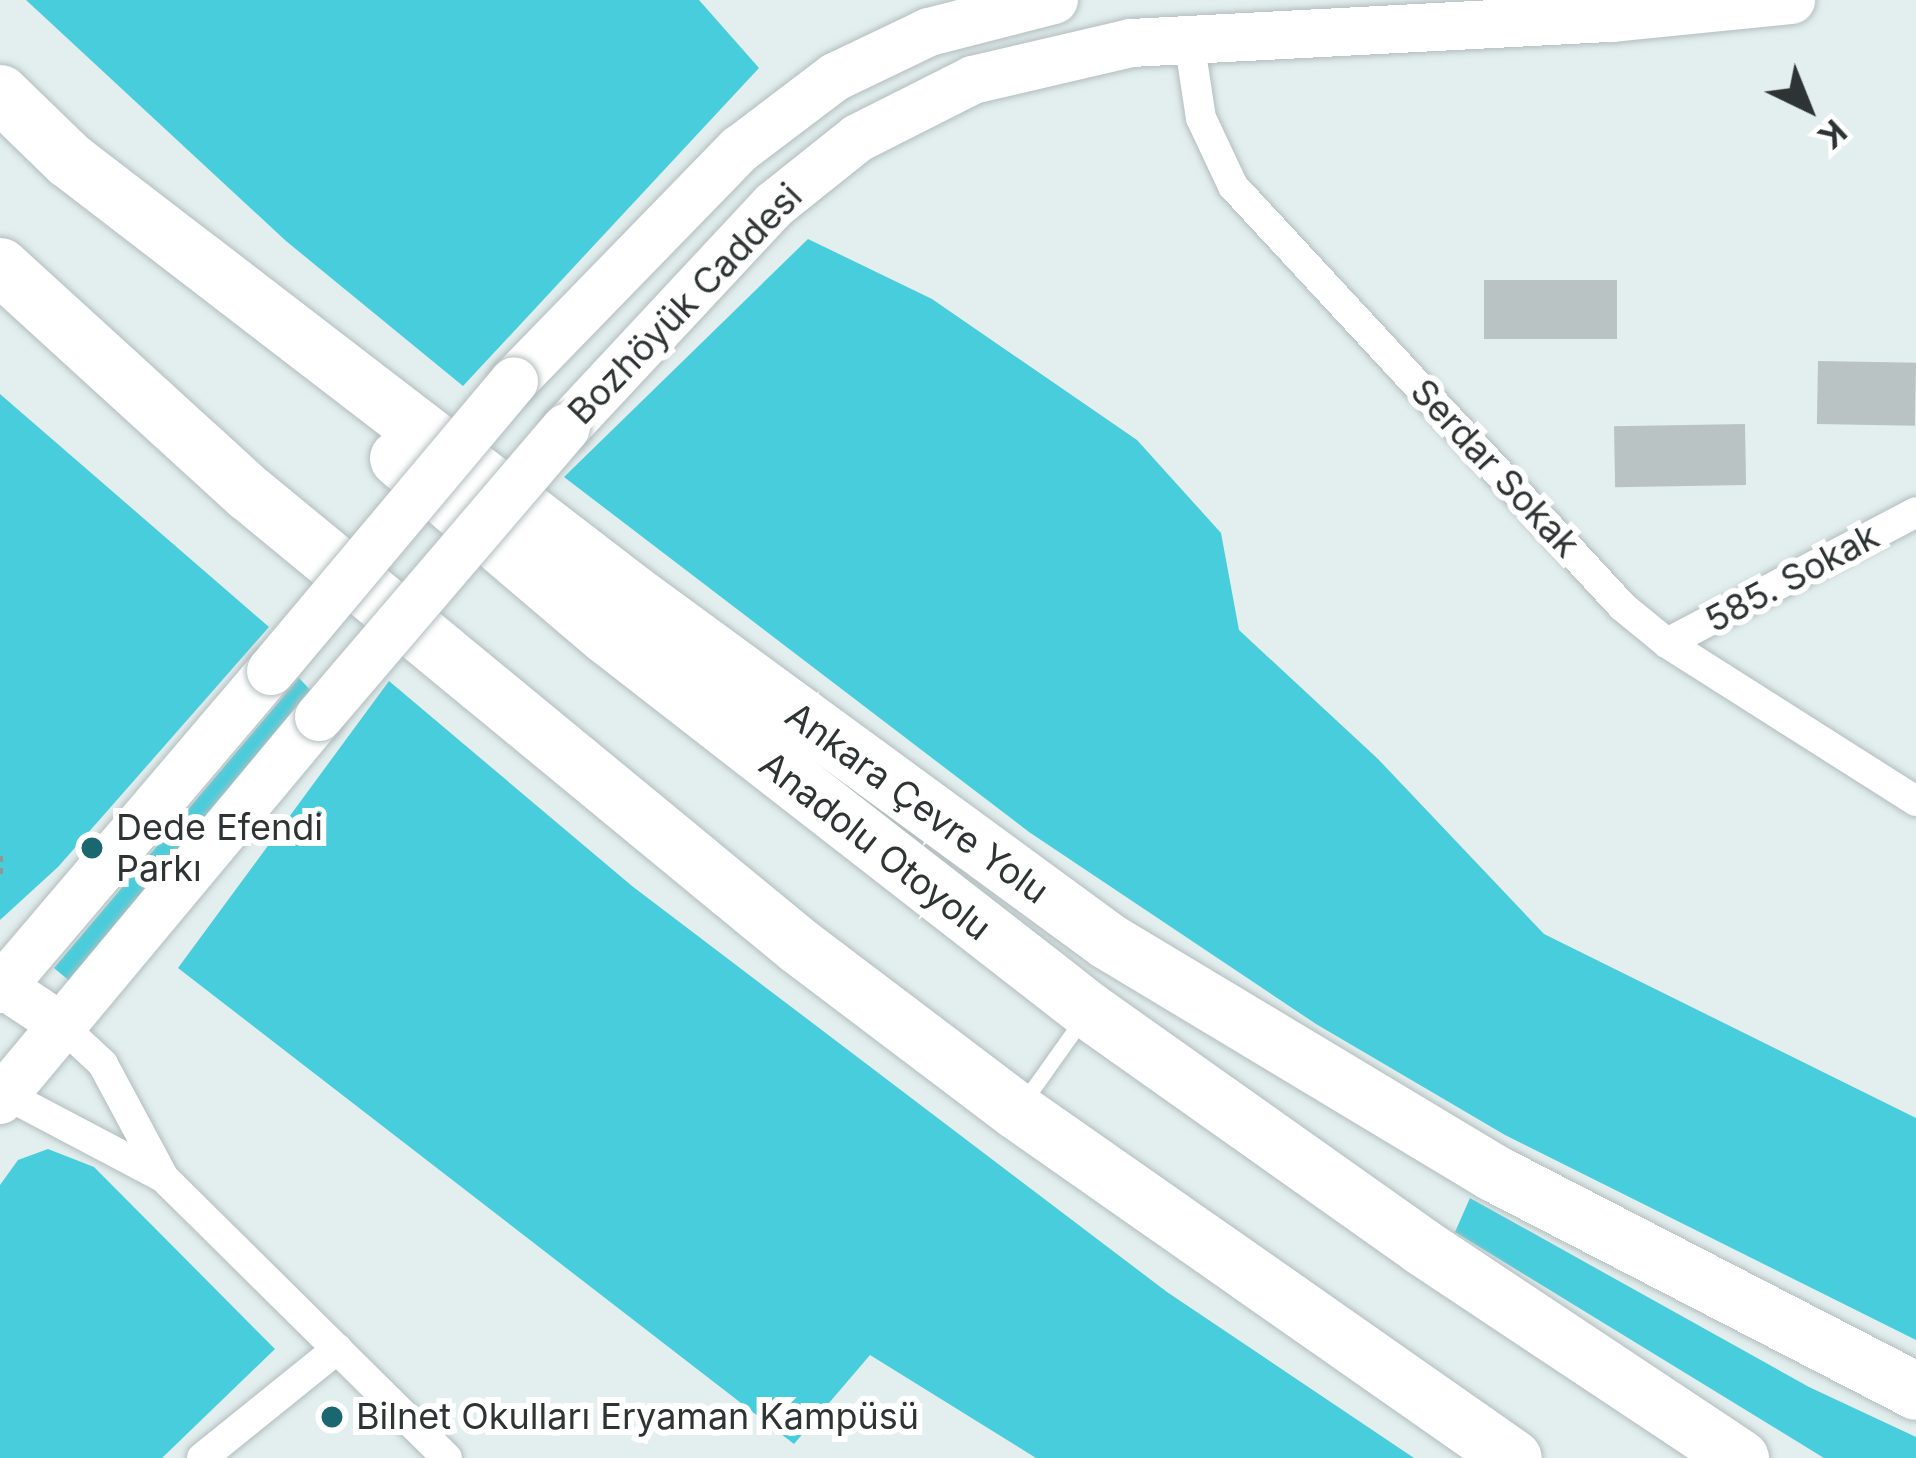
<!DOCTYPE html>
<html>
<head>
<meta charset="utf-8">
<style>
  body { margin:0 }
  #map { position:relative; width:1916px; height:1458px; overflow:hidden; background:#e3eeef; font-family:Inter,sans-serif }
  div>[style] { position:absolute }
  .green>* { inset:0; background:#48cddc }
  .building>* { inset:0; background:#b9c3c4; transform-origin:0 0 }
  .path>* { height:6px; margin-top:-3px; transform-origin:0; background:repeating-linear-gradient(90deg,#8f9797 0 6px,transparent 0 12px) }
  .roads { filter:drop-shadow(0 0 3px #b3bdbe) drop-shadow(0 0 3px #b3bdbe) }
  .lane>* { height:15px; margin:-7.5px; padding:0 7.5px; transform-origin:7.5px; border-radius:7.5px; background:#fff }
  .street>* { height:30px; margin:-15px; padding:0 15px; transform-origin:15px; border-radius:15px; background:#fff }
  .secondary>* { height:45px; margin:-22.5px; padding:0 22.5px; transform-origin:22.5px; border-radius:22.5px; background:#fff }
  .primary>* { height:48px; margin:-24px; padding:0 24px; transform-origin:24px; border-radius:24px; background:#fff }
  .highway>* { height:57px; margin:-28.5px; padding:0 28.5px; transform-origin:28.5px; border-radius:28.5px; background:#fff }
  .bridges { filter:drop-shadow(0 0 3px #b3bdbe) drop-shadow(0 0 3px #b3bdbe) }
  .primary-bridge>* { height:48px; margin:-24px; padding:0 24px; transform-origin:24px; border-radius:24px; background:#fff }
  .dots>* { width:33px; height:33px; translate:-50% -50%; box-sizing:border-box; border:6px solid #fff; border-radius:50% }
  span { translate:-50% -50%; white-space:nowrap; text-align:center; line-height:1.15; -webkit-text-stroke:12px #fff; paint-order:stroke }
  .street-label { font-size:36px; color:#2e3333 }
  .poi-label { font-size:36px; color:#2e3333 }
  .left { translate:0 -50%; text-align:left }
  .north { position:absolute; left:1748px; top:48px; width:120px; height:120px; -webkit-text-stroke:9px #fff; paint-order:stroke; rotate:137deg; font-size:33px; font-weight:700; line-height:48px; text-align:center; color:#2e3333 }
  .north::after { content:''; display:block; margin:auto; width:42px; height:54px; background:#2e3333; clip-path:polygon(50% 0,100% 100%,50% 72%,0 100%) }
</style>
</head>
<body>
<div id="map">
  <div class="green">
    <div style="clip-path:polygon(26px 0,699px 0,759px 68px,463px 386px,286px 241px)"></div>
    <div style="clip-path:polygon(808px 239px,932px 299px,1137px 440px,1221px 533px,1239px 630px,1378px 759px,1544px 934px,1916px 1118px,1916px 1340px,1505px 1135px,1316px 1024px,1029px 832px,564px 477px)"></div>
    <div style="clip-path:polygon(0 394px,269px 627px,58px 867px,0 920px)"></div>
    <div style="clip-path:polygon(299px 678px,313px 693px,78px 988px,54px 968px)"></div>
    <div style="clip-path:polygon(389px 681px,632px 886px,1167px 1292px,1414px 1458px,1036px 1458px,870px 1355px,794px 1444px,178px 968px)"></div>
    <div style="clip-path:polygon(48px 1149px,94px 1167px,275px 1349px,162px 1458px,0 1458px,0 1185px,18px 1160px)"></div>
    <div style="clip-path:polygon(1470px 1198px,1809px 1387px,1916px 1437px,1916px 1458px,1824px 1458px,1455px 1232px)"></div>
  </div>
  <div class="building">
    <div style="left:1617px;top:280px;width:59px;height:133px;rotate:90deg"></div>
    <div style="left:1818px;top:361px;width:98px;height:63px;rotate:1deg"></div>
    <div style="left:1745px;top:424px;width:61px;height:131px;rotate:89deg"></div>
  </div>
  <div class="path">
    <div style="left:0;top:856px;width:24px;rotate:90deg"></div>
  </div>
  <div class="roads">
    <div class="lane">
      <div style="left:1022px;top:1104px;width:102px;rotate:-54.6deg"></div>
    </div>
    <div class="street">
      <div style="left:1189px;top:40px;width:79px;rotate:81.3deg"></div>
      <div style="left:1201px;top:118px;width:75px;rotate:64.8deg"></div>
      <div style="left:1233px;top:186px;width:574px;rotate:47.19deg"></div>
      <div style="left:1623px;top:607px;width:57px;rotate:39.3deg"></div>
      <div style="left:1667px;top:643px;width:295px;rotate:32.4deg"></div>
      <div style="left:1667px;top:643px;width:281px;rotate:-27.7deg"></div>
      <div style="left:5px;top:1094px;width:180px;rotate:27.8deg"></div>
      <div style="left:164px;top:1178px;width:129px;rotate:-118.2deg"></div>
      <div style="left:103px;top:1064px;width:59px;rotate:-137.1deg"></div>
      <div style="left:164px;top:1178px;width:398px;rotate:44.7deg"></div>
      <div style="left:202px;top:1458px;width:174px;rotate:-38.9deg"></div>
    </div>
    <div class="secondary">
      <div style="left:0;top:984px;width:72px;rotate:33.7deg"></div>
    </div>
    <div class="primary">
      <div style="left:514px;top:381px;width:324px;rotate:-45.8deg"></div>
      <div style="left:740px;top:149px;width:119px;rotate:-37.2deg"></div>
      <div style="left:835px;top:77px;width:104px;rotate:-25.6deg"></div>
      <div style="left:929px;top:32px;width:129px;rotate:-14.4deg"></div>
      <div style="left:566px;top:428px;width:305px;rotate:-47deg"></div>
      <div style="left:774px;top:205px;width:107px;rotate:-38.6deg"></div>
      <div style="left:858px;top:138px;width:129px;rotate:-26.8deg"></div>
      <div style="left:973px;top:80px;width:162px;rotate:-13.2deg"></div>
      <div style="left:1131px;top:43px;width:482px;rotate:-3deg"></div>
      <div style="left:1612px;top:18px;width:180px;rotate:-5.7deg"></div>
      <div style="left:0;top:989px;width:418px;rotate:-49.6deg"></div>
      <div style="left:0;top:1100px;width:498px;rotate:-50.2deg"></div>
    </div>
    <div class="highway">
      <div style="left:0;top:93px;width:95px;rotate:44.1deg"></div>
      <div style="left:68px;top:159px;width:714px;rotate:37.54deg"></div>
      <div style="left:634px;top:594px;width:587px;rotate:36.21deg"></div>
      <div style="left:1108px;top:941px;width:450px;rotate:31deg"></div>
      <div style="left:1494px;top:1173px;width:475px;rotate:27.3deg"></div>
      <div style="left:0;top:266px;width:337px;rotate:42.4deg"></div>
      <div style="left:249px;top:493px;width:713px;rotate:39.48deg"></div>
      <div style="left:799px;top:946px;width:273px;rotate:37.1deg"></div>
      <div style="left:1017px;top:1111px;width:605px;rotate:34.98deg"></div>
      <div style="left:398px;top:458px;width:273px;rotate:40.4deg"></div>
      <div style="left:606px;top:635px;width:611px;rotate:37.88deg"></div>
      <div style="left:1088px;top:1010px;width:408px;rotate:35.3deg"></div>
      <div style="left:1421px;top:1246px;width:383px;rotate:33.6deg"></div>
    </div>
  </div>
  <div class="bridges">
    <div class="primary-bridge">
      <div style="left:271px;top:671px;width:378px;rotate:-50deg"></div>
      <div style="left:319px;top:717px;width:380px;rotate:-49.5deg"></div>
    </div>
  </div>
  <div class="dots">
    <div style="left:92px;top:848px;background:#1b6770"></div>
    <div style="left:332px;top:1417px;background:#1b6770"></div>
  </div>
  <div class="street-label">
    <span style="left:685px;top:304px;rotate:-46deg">Bozhöyük Caddesi</span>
    <span style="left:1495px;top:468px;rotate:47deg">Serdar Sokak</span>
    <span style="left:1792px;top:578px;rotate:-28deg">585. Sokak</span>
    <span style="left:917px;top:803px;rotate:36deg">Ankara Çevre Yolu</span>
    <span style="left:875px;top:846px;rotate:38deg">Anadolu Otoyolu</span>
  </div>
  <div class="poi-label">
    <span class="left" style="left:116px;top:848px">Dede Efendi<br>Parkı</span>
    <span class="left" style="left:356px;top:1417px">Bilnet Okulları Eryaman Kampüsü</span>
  </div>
  <div class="north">K</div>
</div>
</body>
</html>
